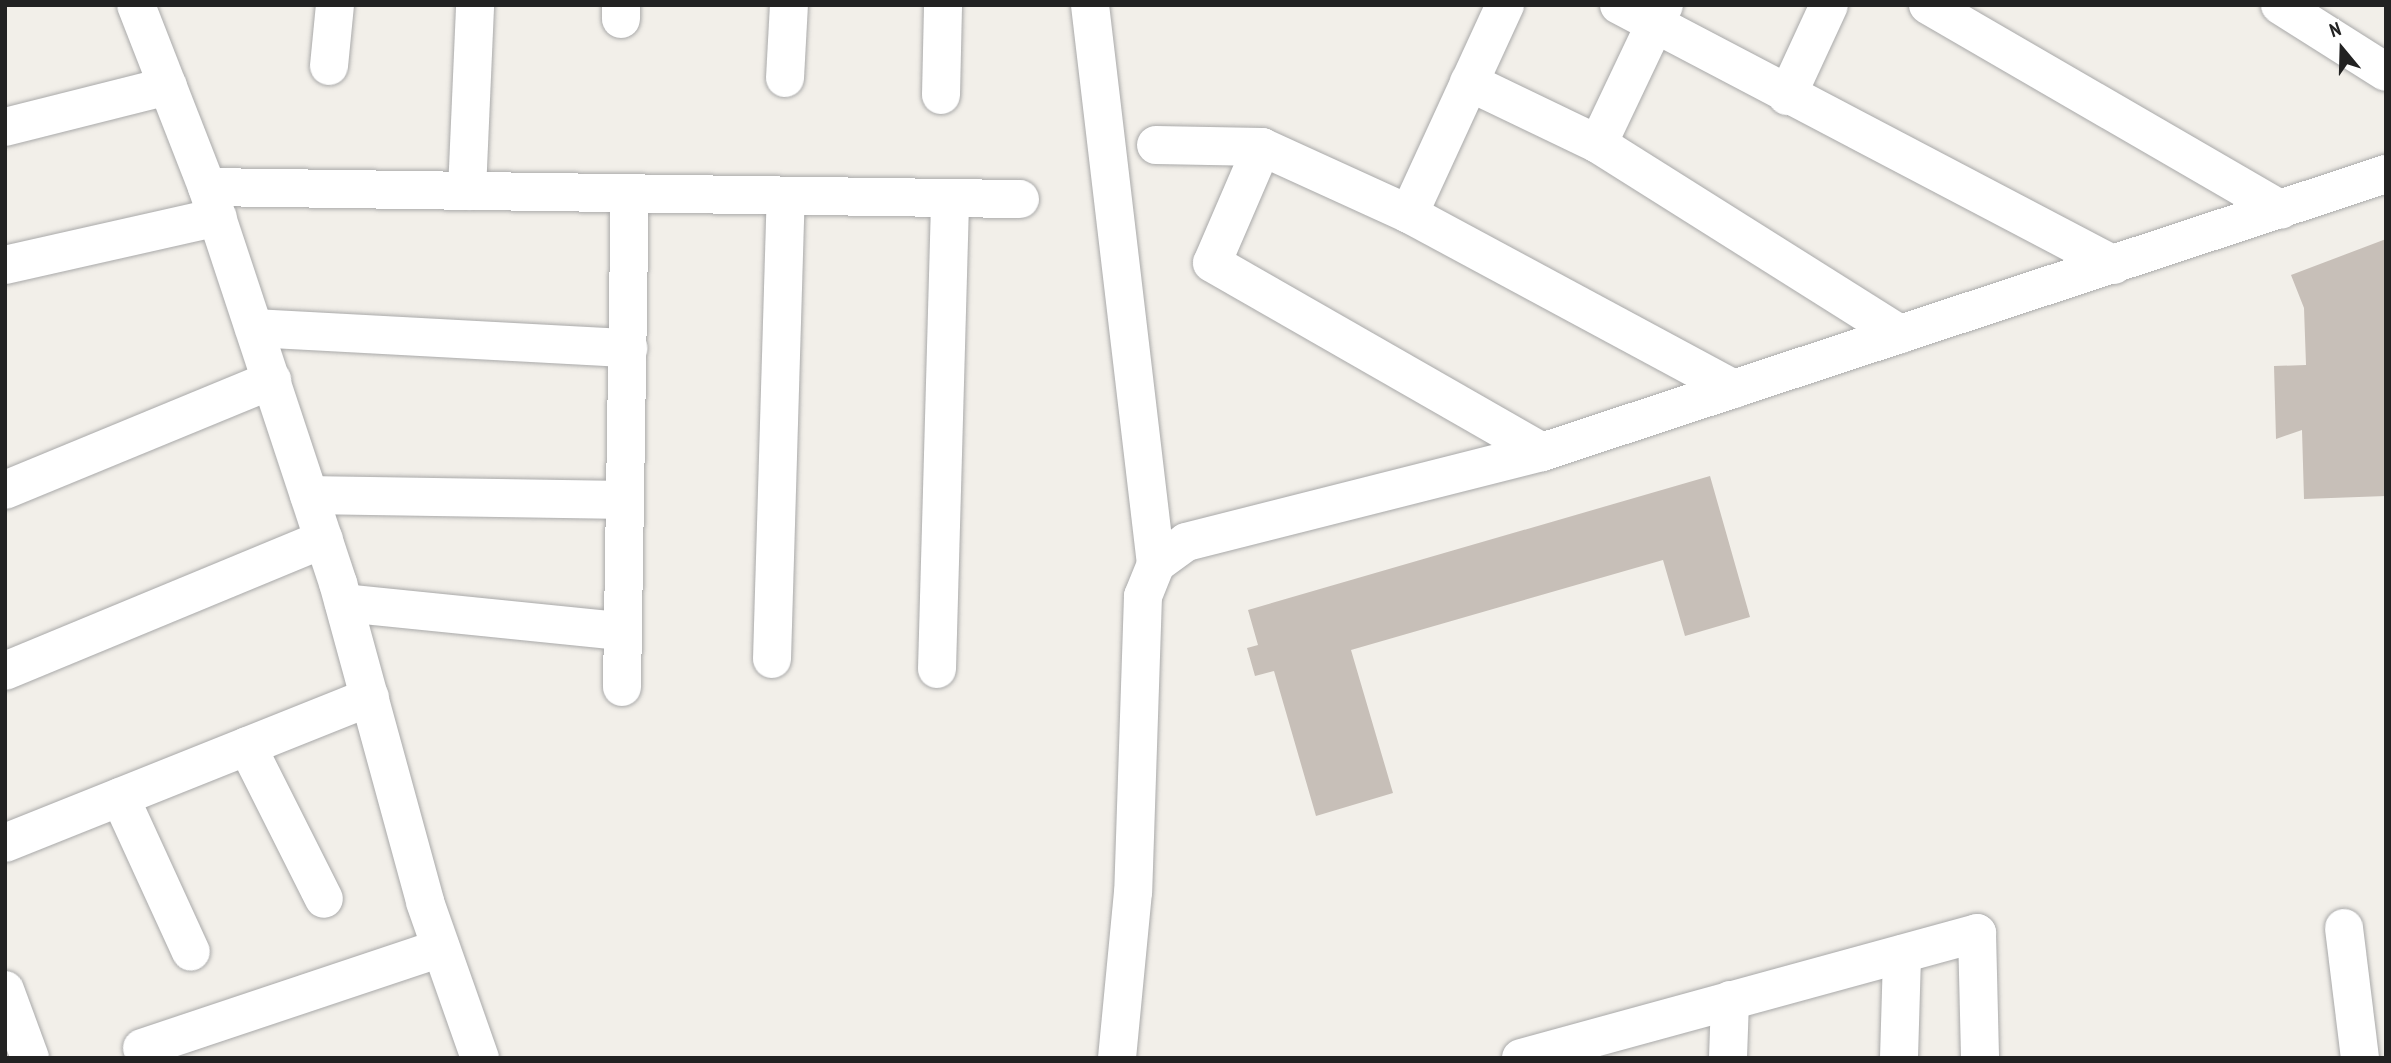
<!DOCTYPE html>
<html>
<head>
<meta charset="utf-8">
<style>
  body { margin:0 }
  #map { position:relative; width:2391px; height:1063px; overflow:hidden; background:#f2efe9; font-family:"PT Sans Narrow",sans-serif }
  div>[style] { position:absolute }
  .building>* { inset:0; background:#c7bfb8 }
  .roads { filter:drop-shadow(0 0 2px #a9a9a9) drop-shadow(0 0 2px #a9a9a9) }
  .street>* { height:38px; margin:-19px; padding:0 19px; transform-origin:19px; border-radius:19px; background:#fff }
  span { translate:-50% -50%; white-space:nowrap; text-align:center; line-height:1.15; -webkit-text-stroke:7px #fff; paint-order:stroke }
  .frame { position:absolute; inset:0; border:7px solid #222; pointer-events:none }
  .north { position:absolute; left:2307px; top:14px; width:70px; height:70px; -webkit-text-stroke:5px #fff; paint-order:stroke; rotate:341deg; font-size:19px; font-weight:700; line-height:28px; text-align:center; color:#222 }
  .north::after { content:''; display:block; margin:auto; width:24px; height:32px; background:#222; clip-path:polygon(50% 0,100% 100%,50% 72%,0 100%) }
</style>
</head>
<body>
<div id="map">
  <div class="building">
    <div style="clip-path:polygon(2386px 239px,2386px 496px,2304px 499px,2302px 430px,2276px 439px,2274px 366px,2306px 365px,2304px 308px,2291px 275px)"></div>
    <div style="clip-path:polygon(1710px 476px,1750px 617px,1685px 636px,1663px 560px,1351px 650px,1393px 793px,1316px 816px,1274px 671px,1255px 676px,1247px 648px,1258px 645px,1248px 610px)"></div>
  </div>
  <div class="roads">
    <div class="street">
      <div style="left:136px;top:5px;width:195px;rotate:68.7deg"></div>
      <div style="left:207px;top:187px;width:417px;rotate:71.7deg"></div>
      <div style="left:338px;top:583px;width:331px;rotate:74.7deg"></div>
      <div style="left:425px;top:902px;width:165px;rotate:70.6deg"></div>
      <div style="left:1090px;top:5px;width:563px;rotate:83.27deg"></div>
      <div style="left:1156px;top:564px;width:35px;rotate:112deg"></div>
      <div style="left:1143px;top:596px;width:296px;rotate:91.9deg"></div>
      <div style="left:1133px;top:892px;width:167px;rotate:95.5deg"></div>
      <div style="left:1505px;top:5px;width:230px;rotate:114.7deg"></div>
      <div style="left:1409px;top:214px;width:369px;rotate:28.3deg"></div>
      <div style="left:1619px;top:5px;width:559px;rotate:27.71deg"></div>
      <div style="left:1928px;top:5px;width:408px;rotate:30.1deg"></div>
      <div style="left:2280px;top:5px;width:125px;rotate:32.3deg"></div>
      <div style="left:621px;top:19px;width:14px;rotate:-90deg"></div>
      <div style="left:329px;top:66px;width:61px;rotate:-84.4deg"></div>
      <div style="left:785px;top:78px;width:73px;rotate:-86.9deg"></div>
      <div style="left:1469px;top:82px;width:143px;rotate:25.7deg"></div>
      <div style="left:1598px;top:144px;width:357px;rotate:32.2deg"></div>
      <div style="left:941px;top:95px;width:90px;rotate:-88.7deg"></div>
      <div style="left:1787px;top:96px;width:100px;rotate:-65.2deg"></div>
      <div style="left:5px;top:127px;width:168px;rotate:-14.1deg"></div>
      <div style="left:1598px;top:144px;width:154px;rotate:-64.6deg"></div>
      <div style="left:1156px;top:145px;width:106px;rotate:1.1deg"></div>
      <div style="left:1262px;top:147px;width:162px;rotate:24.5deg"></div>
      <div style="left:1262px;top:147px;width:126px;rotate:113.3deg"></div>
      <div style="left:1212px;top:263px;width:380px;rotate:29.8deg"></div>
      <div style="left:207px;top:187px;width:813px;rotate:0.85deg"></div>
      <div style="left:467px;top:191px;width:186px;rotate:-87.5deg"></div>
      <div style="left:5px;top:265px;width:218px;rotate:-12.7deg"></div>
      <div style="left:254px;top:328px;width:375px;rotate:3.1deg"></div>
      <div style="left:5px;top:490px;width:289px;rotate:-22.4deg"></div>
      <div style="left:309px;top:495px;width:315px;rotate:0.9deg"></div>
      <div style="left:1156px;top:564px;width:37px;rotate:-36deg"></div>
      <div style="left:1186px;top:542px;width:367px;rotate:-14.2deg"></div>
      <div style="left:1542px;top:452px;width:889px;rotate:-18.23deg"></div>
      <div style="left:344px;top:603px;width:279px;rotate:5.8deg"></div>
      <div style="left:772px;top:659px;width:463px;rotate:-88.3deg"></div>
      <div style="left:937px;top:669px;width:470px;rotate:-88.4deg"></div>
      <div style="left:5px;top:671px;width:345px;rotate:-22.5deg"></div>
      <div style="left:622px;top:687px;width:493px;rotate:-89.1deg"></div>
      <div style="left:247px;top:746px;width:171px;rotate:63.3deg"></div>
      <div style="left:120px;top:797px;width:170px;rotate:65.4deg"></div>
      <div style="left:5px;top:843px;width:393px;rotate:-21.8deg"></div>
      <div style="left:2344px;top:928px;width:131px;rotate:83deg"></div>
      <div style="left:5px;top:990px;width:72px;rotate:69.8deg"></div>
      <div style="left:142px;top:1048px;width:315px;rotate:-18.5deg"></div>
      <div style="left:1521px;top:1058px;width:473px;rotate:-15.3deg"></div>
      <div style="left:1977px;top:933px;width:125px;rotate:88.6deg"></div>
      <div style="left:1728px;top:1058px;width:58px;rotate:-88deg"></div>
      <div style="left:1899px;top:1058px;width:104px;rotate:-88.3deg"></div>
    </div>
  </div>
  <div class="frame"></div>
  <div class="north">N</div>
</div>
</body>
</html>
